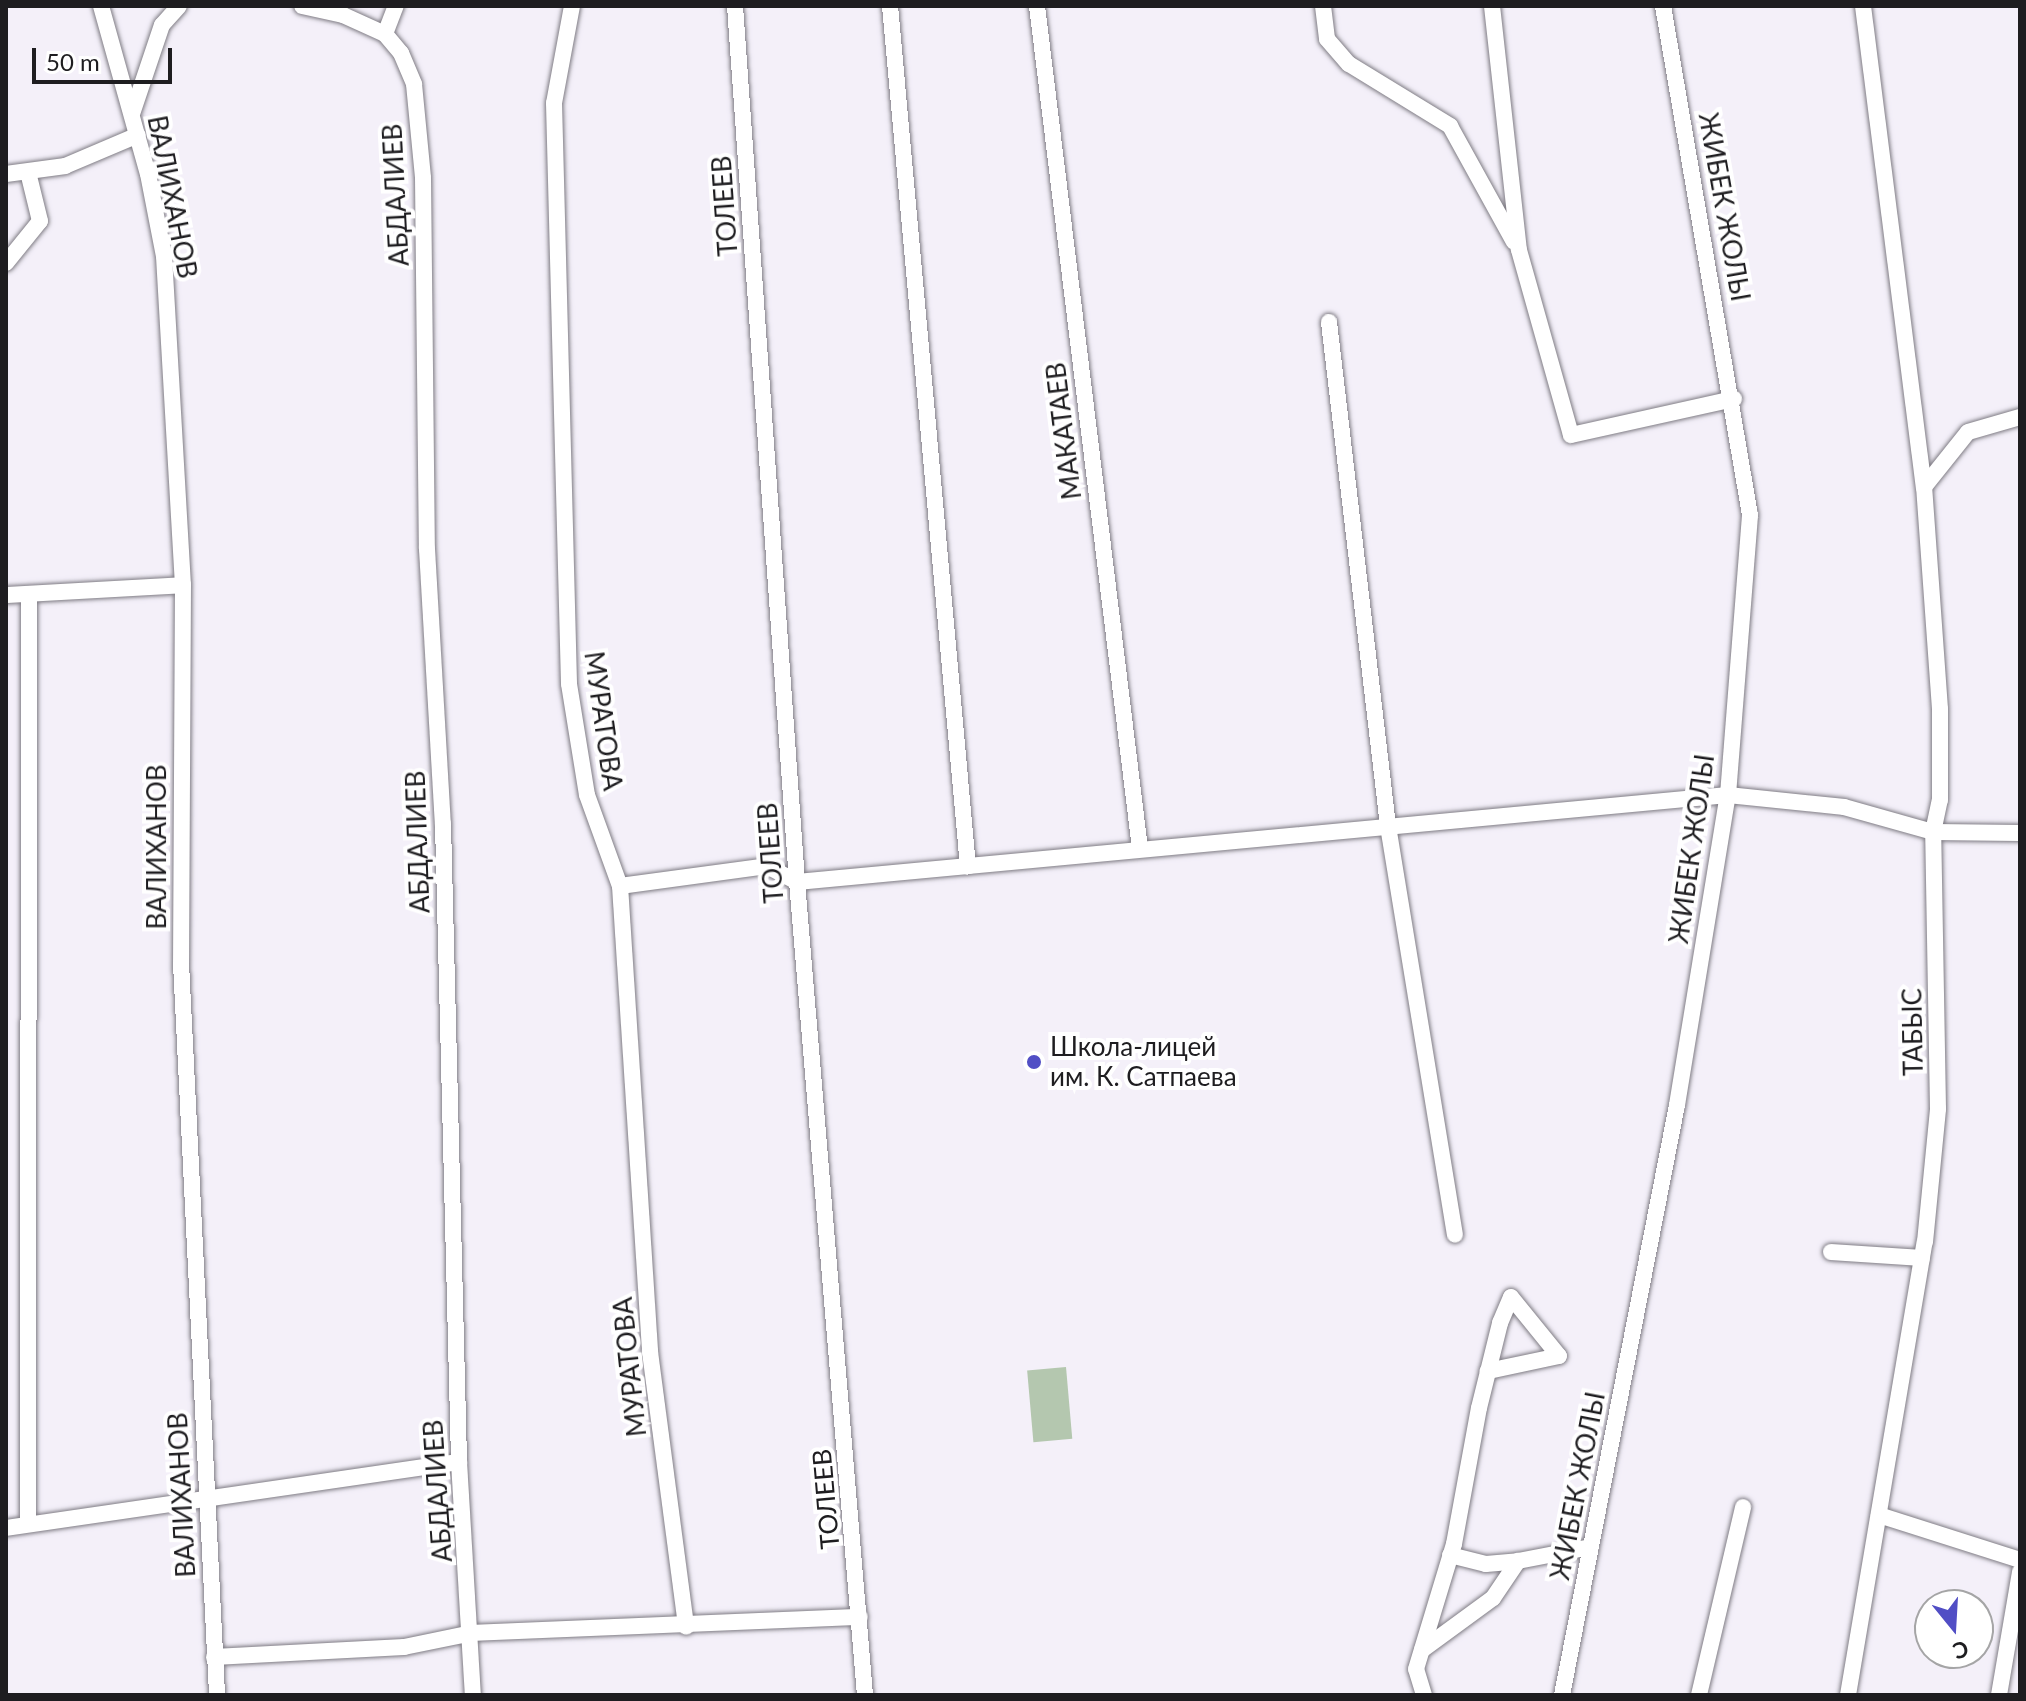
<!DOCTYPE html>
<html>
<head>
<meta charset="utf-8">
<style>
  body { margin:0 }
  #map { position:relative; width:2026px; height:1701px; overflow:hidden; background:#f4f0f9; font-family:Lato,sans-serif }
  div>[style] { position:absolute }
  .green>* { inset:0; background:#b4c7af; transform-origin:0 0 }
  .roads { filter:drop-shadow(0 0 2px #7f7c84) drop-shadow(0 0 2px #7f7c84) }
  .street>* { height:16px; margin:-8px; padding:0 8px; transform-origin:8px; border-radius:8px; background:#fff }
  .dots>* { width:22px; height:22px; translate:-50% -50%; box-sizing:border-box; border:4px solid #fff; border-radius:50% }
  span { translate:-50% -50%; white-space:nowrap; text-align:center; line-height:1.15; -webkit-text-stroke:8px #fff; paint-order:stroke }
  .street-label { font-size:26px; color:#1e1d20 }
  .poi-label { font-size:26px; color:#1e1d20 }
  .left { translate:0 -50%; text-align:left }
  .frame { position:absolute; inset:0; border:8px solid #1e1d20; pointer-events:none }
  .north { position:absolute; left:1914px; top:1589px; width:80px; height:80px; box-sizing:border-box; background:#fff; border:2px solid #a5a5a6; border-radius:50%; rotate:162deg; font-size:22px; font-weight:700; line-height:32px; text-align:center; color:#1e1d20 }
  .north::after { content:''; display:block; margin:auto; width:28px; height:36px; background:#514ec5; clip-path:polygon(50% 0,100% 100%,50% 72%,0 100%) }
  .scale { position:absolute; left:32px; top:48px; width:140px; height:36px; box-sizing:border-box; border:4px solid #1e1d20; border-top:0; padding-left:10px; font-size:24px; line-height:28px; white-space:nowrap; color:#1e1d20; -webkit-text-stroke:6px #fff; paint-order:stroke }
</style>
</head>
<body>
<div id="map">
  <div class="green">
    <div style="left:1066px;top:1367px;width:72px;height:39px;rotate:85deg"></div>
  </div>
  <div class="roads">
    <div class="street">
      <div style="left:101px;top:6px;width:174px;rotate:74.4deg"></div>
      <div style="left:148px;top:174px;width:84px;rotate:79deg"></div>
      <div style="left:164px;top:256px;width:330px;rotate:86.7deg"></div>
      <div style="left:183px;top:585px;width:378px;rotate:90.3deg"></div>
      <div style="left:181px;top:963px;width:733px;rotate:87.18deg"></div>
      <div style="left:302px;top:6px;width:42px;rotate:12.4deg"></div>
      <div style="left:343px;top:15px;width:46px;rotate:24.3deg"></div>
      <div style="left:385px;top:34px;width:25px;rotate:50deg"></div>
      <div style="left:401px;top:53px;width:34px;rotate:67deg"></div>
      <div style="left:414px;top:84px;width:94px;rotate:84.5deg"></div>
      <div style="left:423px;top:178px;width:371px;rotate:89.4deg"></div>
      <div style="left:427px;top:549px;width:275px;rotate:86.7deg"></div>
      <div style="left:443px;top:824px;width:638px;rotate:88.56deg"></div>
      <div style="left:459px;top:1462px;width:233px;rotate:86.6deg"></div>
      <div style="left:572px;top:6px;width:99px;rotate:100.5deg"></div>
      <div style="left:554px;top:103px;width:581px;rotate:88.52deg"></div>
      <div style="left:569px;top:684px;width:112px;rotate:80.8deg"></div>
      <div style="left:587px;top:795px;width:97px;rotate:70.1deg"></div>
      <div style="left:620px;top:886px;width:467px;rotate:86.3deg"></div>
      <div style="left:650px;top:1352px;width:277px;rotate:82.5deg"></div>
      <div style="left:735px;top:6px;width:878px;rotate:85.95deg"></div>
      <div style="left:797px;top:882px;width:816px;rotate:85.22deg"></div>
      <div style="left:890px;top:6px;width:864px;rotate:84.82deg"></div>
      <div style="left:1037px;top:6px;width:849px;rotate:83.03deg"></div>
      <div style="left:1323px;top:6px;width:33px;rotate:83deg"></div>
      <div style="left:1327px;top:39px;width:33px;rotate:49deg"></div>
      <div style="left:1349px;top:64px;width:119px;rotate:31.5deg"></div>
      <div style="left:1450px;top:126px;width:132px;rotate:61.1deg"></div>
      <div style="left:1492px;top:6px;width:245px;rotate:83.7deg"></div>
      <div style="left:1519px;top:250px;width:192px;rotate:74.3deg"></div>
      <div style="left:1571px;top:435px;width:167px;rotate:-12.5deg"></div>
      <div style="left:1863px;top:6px;width:485px;rotate:82.8deg"></div>
      <div style="left:385px;top:34px;width:30px;rotate:-69deg"></div>
      <div style="left:132px;top:114px;width:94px;rotate:-71.4deg"></div>
      <div style="left:162px;top:25px;width:25px;rotate:-48deg"></div>
      <div style="left:6px;top:174px;width:60px;rotate:-7.7deg"></div>
      <div style="left:65px;top:166px;width:79px;rotate:-23deg"></div>
      <div style="left:6px;top:263px;width:54px;rotate:-51deg"></div>
      <div style="left:40px;top:221px;width:50px;rotate:-103.8deg"></div>
      <div style="left:1329px;top:322px;width:507px;rotate:83.32deg"></div>
      <div style="left:1388px;top:826px;width:414px;rotate:80.7deg"></div>
      <div style="left:6px;top:595px;width:177px;rotate:-3.2deg"></div>
      <div style="left:620px;top:886px;width:148px;rotate:-7.7deg"></div>
      <div style="left:767px;top:866px;width:34px;rotate:28deg"></div>
      <div style="left:797px;top:882px;width:935px;rotate:-5.34deg"></div>
      <div style="left:1728px;top:795px;width:117px;rotate:5.9deg"></div>
      <div style="left:1844px;top:807px;width:92px;rotate:15.7deg"></div>
      <div style="left:1933px;top:832px;width:87px;rotate:0.7deg"></div>
      <div style="left:1831px;top:1252px;width:91px;rotate:3.8deg"></div>
      <div style="left:1879px;top:1515px;width:148px;rotate:17.7deg"></div>
      <div style="left:28px;top:1522px;width:928px;rotate:-89.94deg"></div>
      <div style="left:6px;top:1528px;width:458px;rotate:-8.3deg"></div>
      <div style="left:1450px;top:1555px;width:37px;rotate:14deg"></div>
      <div style="left:1486px;top:1564px;width:32px;rotate:-5deg"></div>
      <div style="left:1422px;top:1650px;width:88px;rotate:-36.2deg"></div>
      <div style="left:1493px;top:1598px;width:45px;rotate:-56deg"></div>
      <div style="left:1518px;top:1561px;width:74px;rotate:-10.9deg"></div>
      <div style="left:214px;top:1657px;width:190px;rotate:-3deg"></div>
      <div style="left:404px;top:1647px;width:69px;rotate:-11.6deg"></div>
      <div style="left:472px;top:1633px;width:388px;rotate:-2.4deg"></div>
      <div style="left:1424px;top:1695px;width:27px;rotate:-107deg"></div>
      <div style="left:1416px;top:1669px;width:131px;rotate:-73.1deg"></div>
      <div style="left:1454px;top:1544px;width:138px;rotate:-79.6deg"></div>
      <div style="left:1479px;top:1408px;width:88px;rotate:-76.1deg"></div>
      <div style="left:1500px;top:1323px;width:28px;rotate:-67deg"></div>
      <div style="left:1511px;top:1297px;width:76px;rotate:50.9deg"></div>
      <div style="left:1559px;top:1356px;width:73px;rotate:168.1deg"></div>
      <div style="left:1562px;top:1695px;width:601px;rotate:-78.97deg"></div>
      <div style="left:1677px;top:1105px;width:314px;rotate:-80.7deg"></div>
      <div style="left:1728px;top:795px;width:281px;rotate:-85.5deg"></div>
      <div style="left:1750px;top:515px;width:516px;rotate:-99.7deg"></div>
      <div style="left:1699px;top:1695px;width:193px;rotate:-76.8deg"></div>
      <div style="left:1848px;top:1695px;width:459px;rotate:-80.4deg"></div>
      <div style="left:1925px;top:1242px;width:134px;rotate:-84.4deg"></div>
      <div style="left:1938px;top:1109px;width:277px;rotate:-91deg"></div>
      <div style="left:1933px;top:832px;width:33px;rotate:-78deg"></div>
      <div style="left:1940px;top:800px;width:91px;rotate:-90deg"></div>
      <div style="left:1940px;top:709px;width:223px;rotate:-94.1deg"></div>
      <div style="left:1924px;top:487px;width:70px;rotate:-51.3deg"></div>
      <div style="left:1968px;top:432px;width:54px;rotate:-16.1deg"></div>
      <div style="left:1999px;top:1695px;width:125px;rotate:-80.3deg"></div>
    </div>
  </div>
  <div class="dots">
    <div style="left:1034px;top:1062px;background:#514ec5"></div>
  </div>
  <div class="street-label">
    <span style="left:396px;top:195px;rotate:-93deg">АБДАЛИЕВ</span>
    <span style="left:172px;top:197px;rotate:79deg">ВАЛИХАНОВ</span>
    <span style="left:725px;top:206px;rotate:-94deg">ТОЛЕЕВ</span>
    <span style="left:1724px;top:207px;rotate:80deg">ЖИБЕК ЖОЛЫ</span>
    <span style="left:1064px;top:431px;rotate:-97deg">МАКАТАЕВ</span>
    <span style="left:603px;top:721px;rotate:82deg">МУРАТОВА</span>
    <span style="left:418px;top:842px;rotate:-92deg">АБДАЛИЕВ</span>
    <span style="left:157px;top:847px;rotate:-90deg">ВАЛИХАНОВ</span>
    <span style="left:1692px;top:849px;rotate:-82deg">ЖИБЕК ЖОЛЫ</span>
    <span style="left:771px;top:853px;rotate:-94deg">ТОЛЕЕВ</span>
    <span style="left:1913px;top:1032px;rotate:-91deg">ТАБЫС</span>
    <span style="left:630px;top:1367px;rotate:-96deg">МУРАТОВА</span>
    <span style="left:1578px;top:1486px;rotate:-79deg">ЖИБЕК ЖОЛЫ</span>
    <span style="left:438px;top:1491px;rotate:-94deg">АБДАЛИЕВ</span>
    <span style="left:182px;top:1495px;rotate:-93deg">ВАЛИХАНОВ</span>
    <span style="left:826px;top:1499px;rotate:-95deg">ТОЛЕЕВ</span>
  </div>
  <div class="poi-label">
    <span class="left" style="left:1050px;top:1062px">Школа-лицей<br>им. К. Сатпаева</span>
  </div>
  <div class="frame"></div>
  <div class="north">С</div>
  <div class="scale">50 m</div>
</div>
</body>
</html>
